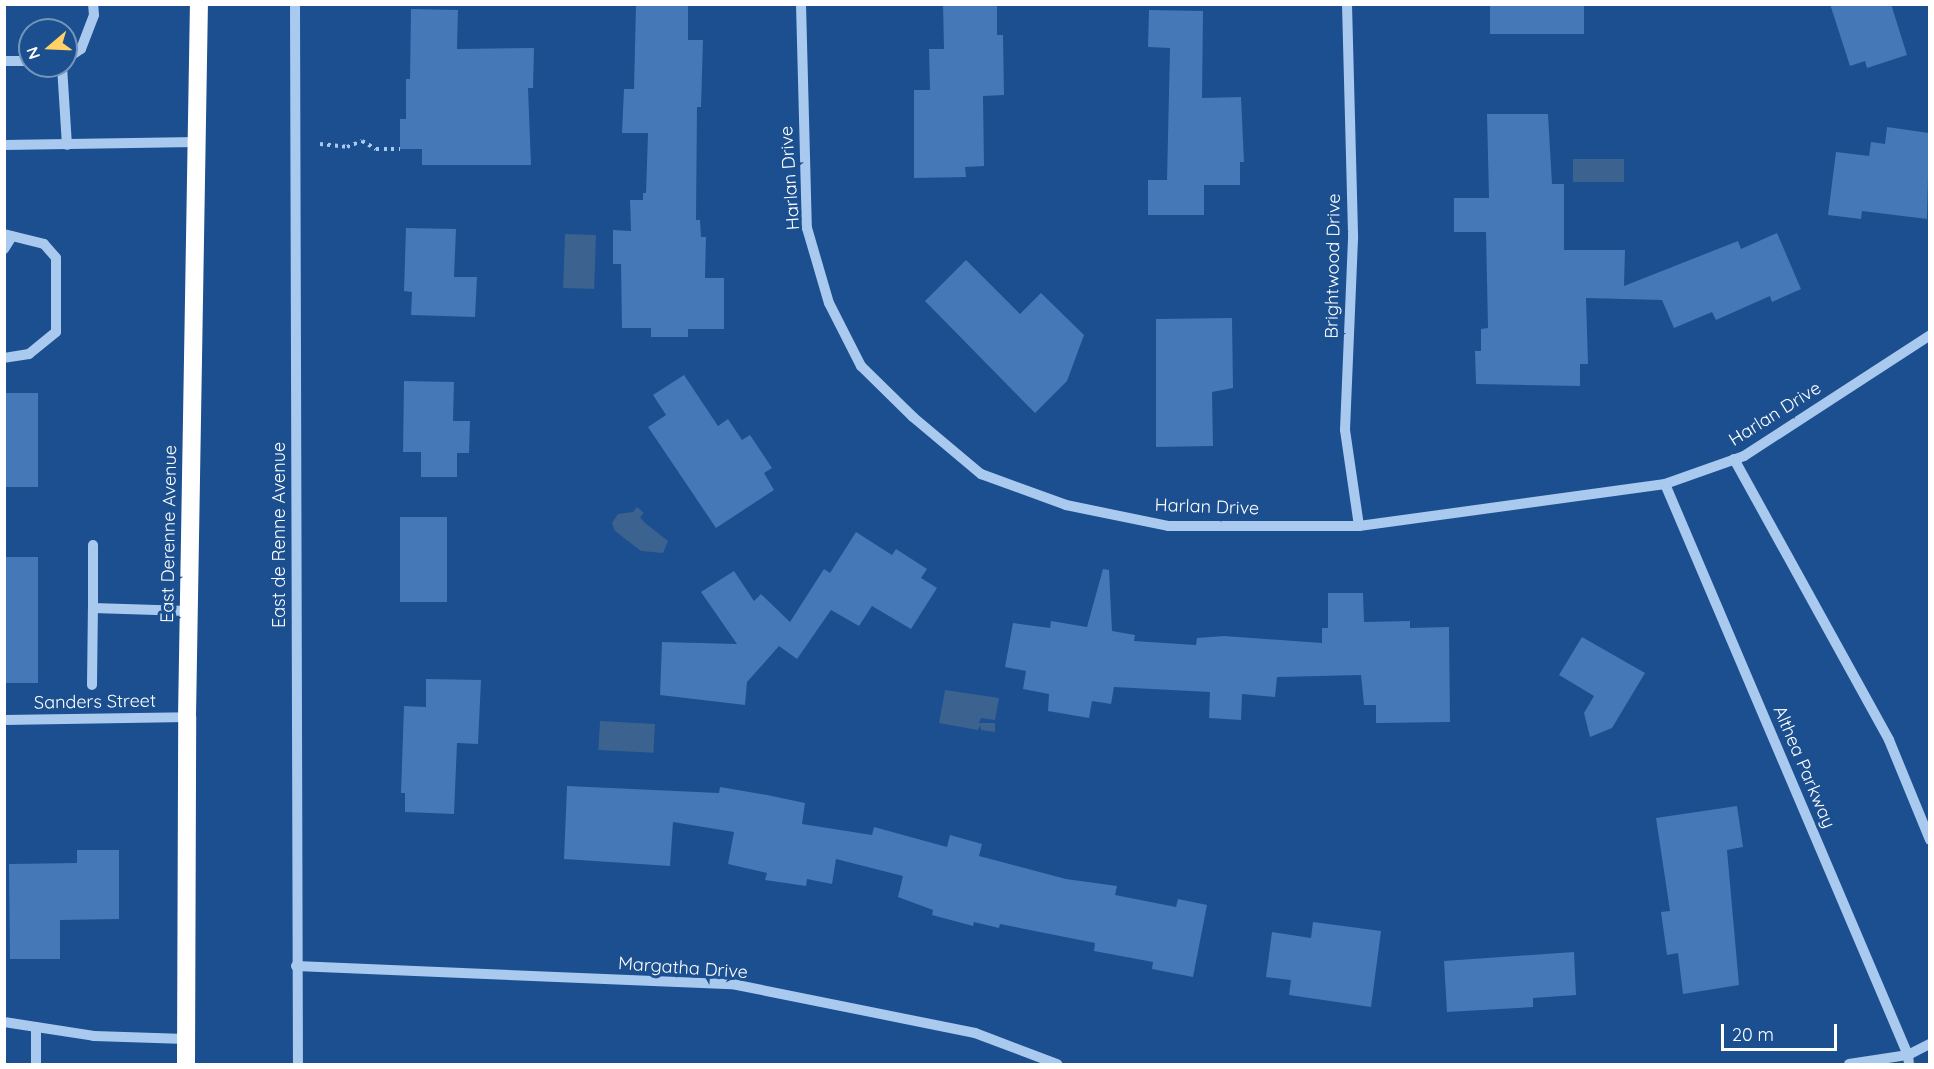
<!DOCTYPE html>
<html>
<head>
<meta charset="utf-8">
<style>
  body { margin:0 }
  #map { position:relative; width:1934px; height:1069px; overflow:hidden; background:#1b4f8f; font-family:Quicksand,sans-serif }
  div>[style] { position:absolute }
  .water>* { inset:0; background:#3c6290; transform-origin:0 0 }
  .building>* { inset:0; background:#4478b7; transform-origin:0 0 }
  .path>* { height:4px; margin-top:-2px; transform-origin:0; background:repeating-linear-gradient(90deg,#a9c9ee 0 3px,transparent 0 7.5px) }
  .minor>* { height:10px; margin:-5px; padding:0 5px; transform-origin:5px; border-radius:5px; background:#a9c9ee }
  .highway>* { height:18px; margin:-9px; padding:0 9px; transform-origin:9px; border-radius:9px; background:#fff }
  span { translate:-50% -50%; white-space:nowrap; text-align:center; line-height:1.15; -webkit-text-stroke:6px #1b4f8f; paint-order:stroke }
  .street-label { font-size:18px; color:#fff }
  .frame { position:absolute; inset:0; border:6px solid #fff; pointer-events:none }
  .north { position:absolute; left:18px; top:18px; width:60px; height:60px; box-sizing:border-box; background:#1b4f8f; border:2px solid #7695bc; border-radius:50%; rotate:251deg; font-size:16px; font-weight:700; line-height:24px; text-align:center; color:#fff }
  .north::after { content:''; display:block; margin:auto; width:21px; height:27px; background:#ffd166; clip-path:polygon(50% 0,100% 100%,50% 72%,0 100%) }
  .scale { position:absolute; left:1721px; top:1024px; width:116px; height:27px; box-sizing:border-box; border:3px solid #fff; border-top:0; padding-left:8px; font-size:18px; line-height:21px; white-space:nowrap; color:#fff; -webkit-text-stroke:4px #1b4f8f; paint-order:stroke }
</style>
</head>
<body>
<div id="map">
  <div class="water">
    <div style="left:1573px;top:159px;width:51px;height:23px"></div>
    <div style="left:565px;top:234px;width:31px;height:54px;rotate:2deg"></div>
    <div style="clip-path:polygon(637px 507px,644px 513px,640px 517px,645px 523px,668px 541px,663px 553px,641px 551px,615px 531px,612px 523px,618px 514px,633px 512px)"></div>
    <div style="clip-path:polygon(945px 690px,999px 698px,995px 720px,981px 718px,979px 723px,995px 723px,995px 732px,981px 730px,980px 725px,978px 730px,939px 723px)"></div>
    <div style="left:600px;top:721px;width:55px;height:29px;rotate:3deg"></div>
  </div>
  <div class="building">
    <div style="clip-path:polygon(636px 4px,688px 4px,688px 40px,703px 40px,701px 107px,697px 107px,696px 220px,700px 220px,701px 237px,706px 237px,705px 278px,724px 278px,724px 329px,688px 329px,688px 337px,651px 337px,651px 328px,622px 328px,621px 264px,613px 264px,613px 230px,631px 231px,630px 200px,643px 200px,643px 193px,646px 193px,648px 133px,622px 133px,624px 89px,634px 89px)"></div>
    <div style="clip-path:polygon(943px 4px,997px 4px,997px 35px,1003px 35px,1004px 95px,983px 96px,984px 166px,965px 167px,966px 177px,914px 178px,914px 90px,930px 90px,929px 49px,944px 49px)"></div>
    <div style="left:1490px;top:4px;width:94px;height:30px"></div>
    <div style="clip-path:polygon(1830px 4px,1891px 4px,1907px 55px,1867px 68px,1865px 61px,1850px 66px)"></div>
    <div style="clip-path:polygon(411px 9px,458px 10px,457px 49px,534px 48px,533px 88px,528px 88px,531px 165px,422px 165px,422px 149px,400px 149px,400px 119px,406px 119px,406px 79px,410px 79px)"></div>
    <div style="clip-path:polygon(1149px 10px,1203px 11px,1202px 98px,1241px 97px,1244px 162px,1240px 162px,1240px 185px,1204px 185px,1204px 215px,1148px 215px,1148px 180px,1167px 180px,1170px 48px,1148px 47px)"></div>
    <div style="clip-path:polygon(1487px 114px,1548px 114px,1552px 184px,1564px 184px,1564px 250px,1625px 250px,1624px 286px,1738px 241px,1741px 249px,1777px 233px,1801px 289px,1772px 302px,1770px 296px,1716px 320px,1712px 312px,1674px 328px,1662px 300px,1586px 298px,1588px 364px,1580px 364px,1580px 386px,1476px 384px,1475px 351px,1481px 351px,1481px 329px,1488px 328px,1486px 232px,1454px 232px,1454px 198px,1489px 198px)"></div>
    <div style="clip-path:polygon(1887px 127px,1929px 133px,1927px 219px,1862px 211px,1861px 219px,1828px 215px,1836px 152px,1869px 156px,1871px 142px,1885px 144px)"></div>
    <div style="clip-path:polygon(406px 228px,456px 229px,454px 277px,477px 277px,475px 317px,411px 315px,412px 292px,404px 291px)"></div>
    <div style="clip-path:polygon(966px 260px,1020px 314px,1041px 293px,1084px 335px,1067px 381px,1035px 413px,925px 301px)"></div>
    <div style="clip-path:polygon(1232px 318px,1233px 388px,1212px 392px,1213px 446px,1156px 447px,1156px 319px)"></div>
    <div style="clip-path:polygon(684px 375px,718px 426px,728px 419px,742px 440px,750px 435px,772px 468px,764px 473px,774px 490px,716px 528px,648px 427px,666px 415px,653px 395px)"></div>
    <div style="clip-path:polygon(404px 381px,454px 382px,453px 421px,470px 421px,469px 453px,457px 453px,457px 477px,421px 477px,421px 452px,403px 452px)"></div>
    <div style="left:4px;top:393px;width:34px;height:94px"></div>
    <div style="left:400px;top:517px;width:47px;height:85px"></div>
    <div style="clip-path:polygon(856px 532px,892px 555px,896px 549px,927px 569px,921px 578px,937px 588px,911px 629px,872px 606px,859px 626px,831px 610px,797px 659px,779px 646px,747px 682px,745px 705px,660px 695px,662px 642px,737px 644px,701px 592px,734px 571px,754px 601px,761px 594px,790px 622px,824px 569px,830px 573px)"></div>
    <div style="left:38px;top:557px;width:126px;height:34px;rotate:90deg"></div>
    <div style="clip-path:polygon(1103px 569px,1109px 570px,1112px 631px,1135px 635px,1134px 641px,1196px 645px,1197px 638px,1224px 636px,1322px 643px,1322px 628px,1328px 628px,1328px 593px,1363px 593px,1364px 622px,1410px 621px,1410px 628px,1449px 627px,1450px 722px,1376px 723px,1376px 705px,1364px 705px,1361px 675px,1277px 677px,1275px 697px,1242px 694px,1241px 720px,1209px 718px,1210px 692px,1114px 687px,1111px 704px,1092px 701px,1089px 718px,1048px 711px,1049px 694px,1023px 689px,1026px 671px,1005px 667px,1013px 623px,1050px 628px,1051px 621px,1087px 627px)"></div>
    <div style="clip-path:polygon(1582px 637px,1645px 673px,1612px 728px,1590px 737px,1584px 713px,1594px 696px,1559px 675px)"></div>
    <div style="clip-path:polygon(426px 679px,481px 680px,478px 744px,457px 743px,454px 814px,405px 812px,405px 793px,401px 793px,404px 706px,426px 707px)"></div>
    <div style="clip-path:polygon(567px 786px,719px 793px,720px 787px,767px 795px,805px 803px,802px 824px,872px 835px,874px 827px,947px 847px,950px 835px,982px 844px,979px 856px,1066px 879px,1117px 886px,1115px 895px,1176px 907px,1178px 899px,1207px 905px,1193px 977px,1152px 969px,1153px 962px,1094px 951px,1095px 943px,1000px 924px,999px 928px,974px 922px,973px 926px,932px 915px,933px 910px,898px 897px,903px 876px,836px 859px,832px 884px,807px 879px,806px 886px,765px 880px,767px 873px,728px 864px,734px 832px,673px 822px,670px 866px,564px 859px)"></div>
    <div style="clip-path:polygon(1737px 806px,1743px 847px,1727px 850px,1739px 985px,1683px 994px,1678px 953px,1667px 955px,1661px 912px,1670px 911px,1656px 818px)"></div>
    <div style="clip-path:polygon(77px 850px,119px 850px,119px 919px,60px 920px,60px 959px,10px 959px,9px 864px,77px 863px)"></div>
    <div style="clip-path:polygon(1313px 922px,1381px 931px,1371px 1007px,1289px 995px,1291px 980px,1266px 977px,1272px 932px,1311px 938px)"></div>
    <div style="clip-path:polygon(1574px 952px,1576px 995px,1533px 998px,1533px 1007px,1447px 1012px,1444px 961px)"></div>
  </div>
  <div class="path">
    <div style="left:320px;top:144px;width:27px;rotate:6deg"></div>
    <div style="left:347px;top:147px;width:16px;rotate:-22deg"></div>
    <div style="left:362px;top:141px;width:16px;rotate:30deg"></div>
    <div style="left:376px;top:149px;width:24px"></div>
  </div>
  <div class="minor">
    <div style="left:295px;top:4px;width:1060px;rotate:89.84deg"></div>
    <div style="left:801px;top:4px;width:224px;rotate:88.5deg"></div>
    <div style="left:807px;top:228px;width:78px;rotate:73.7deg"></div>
    <div style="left:829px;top:303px;width:71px;rotate:63.1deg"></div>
    <div style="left:861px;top:366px;width:73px;rotate:44.4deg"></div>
    <div style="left:913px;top:417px;width:89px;rotate:40deg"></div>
    <div style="left:981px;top:474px;width:90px;rotate:20deg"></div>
    <div style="left:1066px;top:505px;width:104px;rotate:11.6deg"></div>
    <div style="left:1168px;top:526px;width:191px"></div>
    <div style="left:1359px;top:526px;width:309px;rotate:-7.8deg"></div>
    <div style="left:1665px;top:484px;width:84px;rotate:-19.5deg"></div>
    <div style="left:1744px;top:456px;width:222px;rotate:-33deg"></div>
    <div style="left:1347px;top:4px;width:235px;rotate:88.5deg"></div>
    <div style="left:1353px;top:239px;width:191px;rotate:92.4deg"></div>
    <div style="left:1345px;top:430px;width:97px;rotate:81.7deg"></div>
    <div style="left:66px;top:59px;width:18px;rotate:-34deg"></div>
    <div style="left:81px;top:49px;width:36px;rotate:-69deg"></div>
    <div style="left:94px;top:15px;width:11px;rotate:-95deg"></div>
    <div style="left:4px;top:61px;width:26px"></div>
    <div style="left:62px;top:66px;width:79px;rotate:86.4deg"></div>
    <div style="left:4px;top:145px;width:193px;rotate:-0.9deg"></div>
    <div style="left:4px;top:234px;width:41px;rotate:14deg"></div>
    <div style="left:44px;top:244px;width:18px;rotate:49deg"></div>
    <div style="left:56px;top:258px;width:74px;rotate:90deg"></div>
    <div style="left:56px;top:332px;width:35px;rotate:141deg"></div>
    <div style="left:29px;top:354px;width:25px;rotate:171deg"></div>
    <div style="left:4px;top:249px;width:15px;rotate:-58deg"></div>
    <div style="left:1734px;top:459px;width:321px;rotate:61.1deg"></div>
    <div style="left:1889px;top:740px;width:108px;rotate:67.7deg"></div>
    <div style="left:1665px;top:484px;width:621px;rotate:66.95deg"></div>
    <div style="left:1908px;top:1055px;width:9px;rotate:84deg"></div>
    <div style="left:93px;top:545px;width:63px;rotate:90deg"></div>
    <div style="left:92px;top:685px;width:77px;rotate:-89.3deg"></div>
    <div style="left:93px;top:608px;width:95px;rotate:1.8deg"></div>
    <div style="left:4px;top:720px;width:183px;rotate:-0.9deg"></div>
    <div style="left:296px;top:966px;width:436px;rotate:2.4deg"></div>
    <div style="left:732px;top:984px;width:248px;rotate:11.4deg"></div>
    <div style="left:975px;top:1033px;width:88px;rotate:20.7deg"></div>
    <div style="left:4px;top:1022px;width:91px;rotate:8.8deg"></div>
    <div style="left:94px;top:1036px;width:92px;rotate:1.9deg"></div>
    <div style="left:36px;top:1027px;width:37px;rotate:90deg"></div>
    <div style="left:1849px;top:1064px;width:60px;rotate:-8.7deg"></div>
    <div style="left:1908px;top:1055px;width:25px;rotate:-27deg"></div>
  </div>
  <div class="highway">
    <div style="left:186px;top:1064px;width:347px;rotate:-89.8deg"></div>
    <div style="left:187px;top:717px;width:713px;rotate:-89.04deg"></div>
  </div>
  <div class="street-label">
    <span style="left:790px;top:178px;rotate:-94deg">Harlan Drive</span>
    <span style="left:1333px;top:266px;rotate:-89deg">Brightwood Drive</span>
    <span style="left:1775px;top:414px;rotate:-32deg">Harlan Drive</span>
    <span style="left:1207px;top:507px;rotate:2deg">Harlan Drive</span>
    <span style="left:169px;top:534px;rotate:-89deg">East Derenne Avenue</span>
    <span style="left:279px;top:535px;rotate:-90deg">East de Renne Avenue</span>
    <span style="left:95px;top:702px;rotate:-1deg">Sanders Street</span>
    <span style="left:1804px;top:767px;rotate:67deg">Althea Parkway</span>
    <span style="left:683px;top:968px;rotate:4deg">Margatha Drive</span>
  </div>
  <div class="frame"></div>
  <div class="north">N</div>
  <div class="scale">20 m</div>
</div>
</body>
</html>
